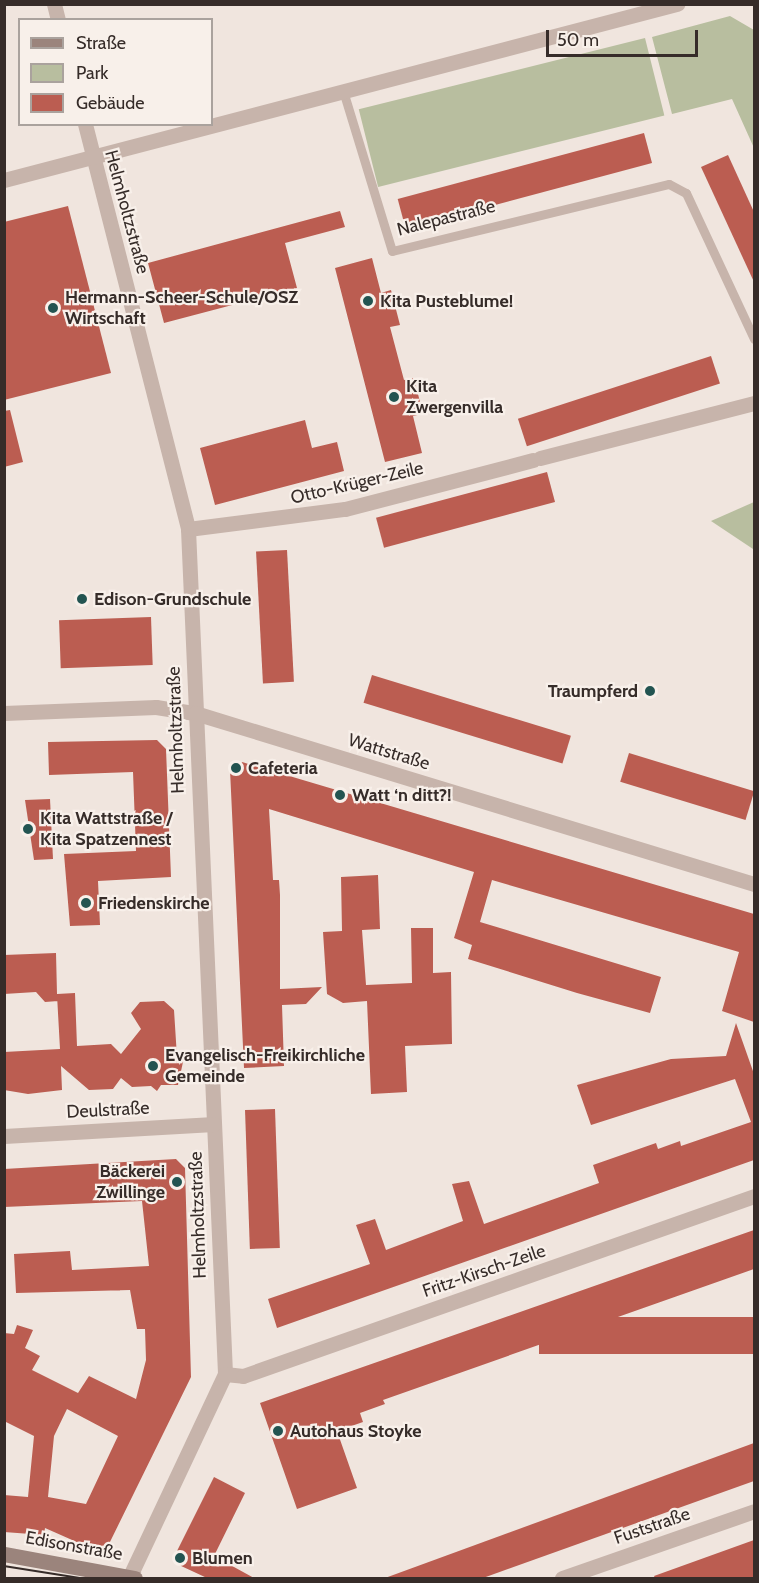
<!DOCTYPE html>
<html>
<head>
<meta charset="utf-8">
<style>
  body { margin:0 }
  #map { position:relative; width:759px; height:1583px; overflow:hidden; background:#f0e5de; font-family:Cabin,sans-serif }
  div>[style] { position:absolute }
  .green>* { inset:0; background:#b8be9f; transform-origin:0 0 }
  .building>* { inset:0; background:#bb5d51; transform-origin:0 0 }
  .service>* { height:9px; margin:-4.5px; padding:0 4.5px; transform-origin:4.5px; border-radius:4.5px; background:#c7b4ab }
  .minor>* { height:15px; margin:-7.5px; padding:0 7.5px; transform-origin:7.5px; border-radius:7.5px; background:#c7b4ab }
  .secondary>* { height:15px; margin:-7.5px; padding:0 7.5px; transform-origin:7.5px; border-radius:7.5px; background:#9b847c }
  .tram>* { height:1.5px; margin:-0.75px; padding:0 0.75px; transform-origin:0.75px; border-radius:0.75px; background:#362c29 }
  .dots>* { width:16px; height:16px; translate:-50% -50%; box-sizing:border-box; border:3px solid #f8f0ea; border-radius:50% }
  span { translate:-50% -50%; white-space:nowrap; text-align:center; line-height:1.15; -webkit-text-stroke:4.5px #f8f0ea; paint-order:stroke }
  .street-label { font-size:18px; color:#362c29 }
  .poi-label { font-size:18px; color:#362c29; font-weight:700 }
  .left { translate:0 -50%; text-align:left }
  .right { translate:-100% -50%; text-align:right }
  .frame { position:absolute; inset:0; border:6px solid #362c29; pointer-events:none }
  .legend { position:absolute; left:18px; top:18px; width:195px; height:108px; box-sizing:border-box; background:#f8f0ea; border:2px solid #aaa29d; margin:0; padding:8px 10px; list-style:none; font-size:18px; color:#362c29 }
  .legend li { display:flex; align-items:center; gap:12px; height:30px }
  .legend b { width:30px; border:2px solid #aaa29d }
  .scale { position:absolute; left:546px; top:30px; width:152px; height:27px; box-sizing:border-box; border:3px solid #362c29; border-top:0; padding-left:8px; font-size:18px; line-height:21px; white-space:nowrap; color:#362c29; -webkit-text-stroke:4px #f8f0ea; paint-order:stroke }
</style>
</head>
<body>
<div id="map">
  <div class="green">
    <div style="clip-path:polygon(730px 16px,754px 30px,754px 148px,732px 99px,672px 114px,652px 37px)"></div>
    <div style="left:645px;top:38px;width:80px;height:295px;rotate:76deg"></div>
    <div style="clip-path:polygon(754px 502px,753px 549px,711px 521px)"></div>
  </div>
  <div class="building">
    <div style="left:644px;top:133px;width:31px;height:255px;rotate:75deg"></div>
    <div style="clip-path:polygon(728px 155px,754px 212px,754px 282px,701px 167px)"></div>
    <div style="clip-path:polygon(68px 206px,111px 373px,4px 400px,4px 222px)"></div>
    <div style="clip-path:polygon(340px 211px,345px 227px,285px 243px,297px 288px,164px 323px,148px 263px)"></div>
    <div style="clip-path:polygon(372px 258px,381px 293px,391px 290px,400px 325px,390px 327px,404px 380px,414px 378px,423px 414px,413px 416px,422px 453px,385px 462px,335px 268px)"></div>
    <div style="left:711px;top:356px;width:29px;height:203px;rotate:72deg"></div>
    <div style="clip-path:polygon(10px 410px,23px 462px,4px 467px,4px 411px)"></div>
    <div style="clip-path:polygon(305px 420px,312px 448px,337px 442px,344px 471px,215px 505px,200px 448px)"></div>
    <div style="left:547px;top:472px;width:31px;height:177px;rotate:75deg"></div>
    <div style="left:287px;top:550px;width:132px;height:31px;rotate:87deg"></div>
    <div style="left:151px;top:617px;width:48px;height:92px;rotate:88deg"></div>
    <div style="left:372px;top:675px;width:208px;height:29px;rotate:17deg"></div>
    <div style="clip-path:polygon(157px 740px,166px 749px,171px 877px,98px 881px,100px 925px,70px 926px,64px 854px,136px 851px,133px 772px,49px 775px,48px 742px)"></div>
    <div style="left:629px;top:753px;width:131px;height:30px;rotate:17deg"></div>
    <div style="clip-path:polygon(242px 762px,754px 914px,754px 1022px,722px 1011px,739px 952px,492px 880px,480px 922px,661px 977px,650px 1013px,577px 993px,468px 959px,472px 945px,454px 938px,474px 872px,269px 809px,273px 880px,279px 880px,280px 895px,280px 989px,322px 987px,306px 1004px,282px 1005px,284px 1066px,244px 1068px,230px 770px)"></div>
    <div style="clip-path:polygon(50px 799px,53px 859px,34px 860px,25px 800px)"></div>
    <div style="clip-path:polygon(378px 875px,380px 929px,362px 930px,366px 985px,412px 983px,411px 928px,433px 928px,433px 973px,451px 972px,452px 1044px,405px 1046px,407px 1092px,371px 1094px,367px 1001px,343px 1003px,327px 994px,323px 932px,342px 931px,341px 877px)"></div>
    <div style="clip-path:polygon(56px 953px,57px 994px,75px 993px,77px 1046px,111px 1044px,121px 1054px,141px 1029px,131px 1013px,140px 1002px,164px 1001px,174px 1010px,177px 1057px,183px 1062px,178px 1085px,161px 1085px,157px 1091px,151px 1086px,132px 1087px,121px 1078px,113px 1089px,89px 1090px,61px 1066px,62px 1090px,28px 1094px,4px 1090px,4px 1052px,60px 1049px,57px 995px,58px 1001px,45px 1002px,36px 992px,4px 994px,4px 955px)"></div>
    <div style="clip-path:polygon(736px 1023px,754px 1074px,754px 1160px,277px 1328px,268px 1299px,370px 1264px,356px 1225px,375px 1219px,386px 1250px,463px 1221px,452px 1184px,469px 1181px,484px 1224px,599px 1183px,593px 1165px,656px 1143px,658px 1149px,680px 1141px,681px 1146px,751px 1122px,735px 1079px,591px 1125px,577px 1085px,671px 1059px,726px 1056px)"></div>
    <div style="left:275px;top:1109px;width:139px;height:30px;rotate:88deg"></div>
    <div style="clip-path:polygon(evenodd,176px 1159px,185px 1168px,191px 1377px,107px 1548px,97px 1551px,45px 1528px,44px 1535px,4px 1532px,4px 1495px,28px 1497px,34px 1436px,4px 1421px,4px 1333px,14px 1334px,17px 1325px,33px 1330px,25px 1348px,40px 1356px,32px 1370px,78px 1393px,89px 1376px,136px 1399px,146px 1360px,145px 1329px,137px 1329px,130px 1290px,16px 1293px,14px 1254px,70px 1251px,72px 1270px,149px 1266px,142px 1201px,4px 1207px,4px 1169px,176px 1159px,67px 1409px,118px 1436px,86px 1504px,48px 1497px,54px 1436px,67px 1409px)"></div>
    <div style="clip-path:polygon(754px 1230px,754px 1269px,383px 1400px,385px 1404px,360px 1413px,363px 1422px,337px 1431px,357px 1488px,297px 1509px,260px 1403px)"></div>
    <div style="left:754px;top:1317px;width:37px;height:215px;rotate:90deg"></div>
    <div style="clip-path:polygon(754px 1443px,754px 1481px,483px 1578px,385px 1578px)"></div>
    <div style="clip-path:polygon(214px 1477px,245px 1493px,214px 1556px,254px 1578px,207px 1578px,179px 1565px,176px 1553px)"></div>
    <div style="clip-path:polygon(754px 1540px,754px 1578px,655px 1578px,654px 1576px)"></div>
  </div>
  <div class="service">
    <div style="left:344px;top:94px;width:164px;rotate:73deg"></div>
    <div style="left:392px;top:251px;width:285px;rotate:-13.6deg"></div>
    <div style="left:669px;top:184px;width:19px;rotate:28deg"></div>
    <div style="left:686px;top:193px;width:161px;rotate:65deg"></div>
  </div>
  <div class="minor">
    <div style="left:54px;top:4px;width:16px;rotate:76deg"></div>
    <div style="left:85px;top:124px;width:418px;rotate:75.7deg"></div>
    <div style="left:188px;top:529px;width:846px;rotate:87.49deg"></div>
    <div style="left:225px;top:1374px;width:223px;rotate:115.2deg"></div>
    <div style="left:4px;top:180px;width:696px;rotate:-14.66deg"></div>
    <div style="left:540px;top:458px;width:221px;rotate:-14.4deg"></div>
    <div style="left:188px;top:529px;width:158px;rotate:-7.3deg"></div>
    <div style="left:345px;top:509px;width:194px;rotate:-14.6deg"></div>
    <div style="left:4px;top:713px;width:152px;rotate:-2.3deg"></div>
    <div style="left:156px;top:707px;width:39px;rotate:9deg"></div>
    <div style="left:195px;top:713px;width:585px;rotate:17.01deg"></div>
    <div style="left:4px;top:1136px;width:210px;rotate:-3.3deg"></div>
    <div style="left:225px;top:1374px;width:18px;rotate:6deg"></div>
    <div style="left:243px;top:1376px;width:542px;rotate:-19.4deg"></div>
    <div style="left:562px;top:1578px;width:203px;rotate:-19.2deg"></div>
  </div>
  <div class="secondary">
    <div style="left:4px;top:1554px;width:133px;rotate:10.4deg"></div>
  </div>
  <div class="tram">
    <div style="left:4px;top:1566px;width:78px;rotate:8.9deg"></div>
  </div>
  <div class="dots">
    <div style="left:368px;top:301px;background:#235451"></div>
    <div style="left:53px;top:308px;background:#235451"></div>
    <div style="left:394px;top:397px;background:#235451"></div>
    <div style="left:82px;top:599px;background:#235451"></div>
    <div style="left:650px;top:691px;background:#235451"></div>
    <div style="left:236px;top:768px;background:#235451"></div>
    <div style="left:340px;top:795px;background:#235451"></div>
    <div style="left:28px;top:829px;background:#235451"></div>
    <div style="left:86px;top:903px;background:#235451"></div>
    <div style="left:153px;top:1066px;background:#235451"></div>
    <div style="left:177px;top:1182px;background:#235451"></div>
    <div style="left:278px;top:1431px;background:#235451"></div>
    <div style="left:180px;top:1558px;background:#235451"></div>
  </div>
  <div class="street-label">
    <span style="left:127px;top:212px;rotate:75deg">Helmholtzstraße</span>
    <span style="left:446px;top:218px;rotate:-14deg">Nalepastraße</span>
    <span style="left:357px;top:483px;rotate:-13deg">Otto-Krüger-Zeile</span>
    <span style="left:176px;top:730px;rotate:-92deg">Helmholtzstraße</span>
    <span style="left:389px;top:752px;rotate:17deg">Wattstraße</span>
    <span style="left:108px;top:1110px;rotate:-3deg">Deulstraße</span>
    <span style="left:198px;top:1215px;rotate:-92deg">Helmholtzstraße</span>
    <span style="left:484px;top:1271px;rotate:-19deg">Fritz-Kirsch-Zeile</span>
    <span style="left:652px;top:1526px;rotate:-19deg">Fuststraße</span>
    <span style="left:74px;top:1546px;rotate:10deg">Edisonstraße</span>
  </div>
  <div class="poi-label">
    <span class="left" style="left:65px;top:308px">Hermann-Scheer-Schule/OSZ<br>Wirtschaft</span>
    <span class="left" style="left:380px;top:301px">Kita Pusteblume!</span>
    <span class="left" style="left:406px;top:397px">Kita<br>Zwergenvilla</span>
    <span class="left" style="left:94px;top:599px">Edison-Grundschule</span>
    <span class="right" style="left:638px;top:691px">Traumpferd</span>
    <span class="left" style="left:248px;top:768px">Cafeteria</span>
    <span class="left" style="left:352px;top:795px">Watt ‘n ditt?!</span>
    <span class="left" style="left:40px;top:829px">Kita Wattstraße /<br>Kita Spatzennest</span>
    <span class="left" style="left:98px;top:903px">Friedenskirche</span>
    <span class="left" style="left:165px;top:1066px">Evangelisch-Freikirchliche<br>Gemeinde</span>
    <span class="right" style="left:165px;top:1182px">Bäckerei<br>Zwillinge</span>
    <span class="left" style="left:290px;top:1431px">Autohaus Stoyke</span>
    <span class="left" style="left:192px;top:1558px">Blumen</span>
  </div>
  <div class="frame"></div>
  <ul class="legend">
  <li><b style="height:8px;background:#9b847c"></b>Straße</li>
  <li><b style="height:16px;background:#b8be9f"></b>Park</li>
  <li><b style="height:16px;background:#bb5d51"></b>Gebäude</li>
  </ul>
  <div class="scale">50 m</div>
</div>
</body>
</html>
